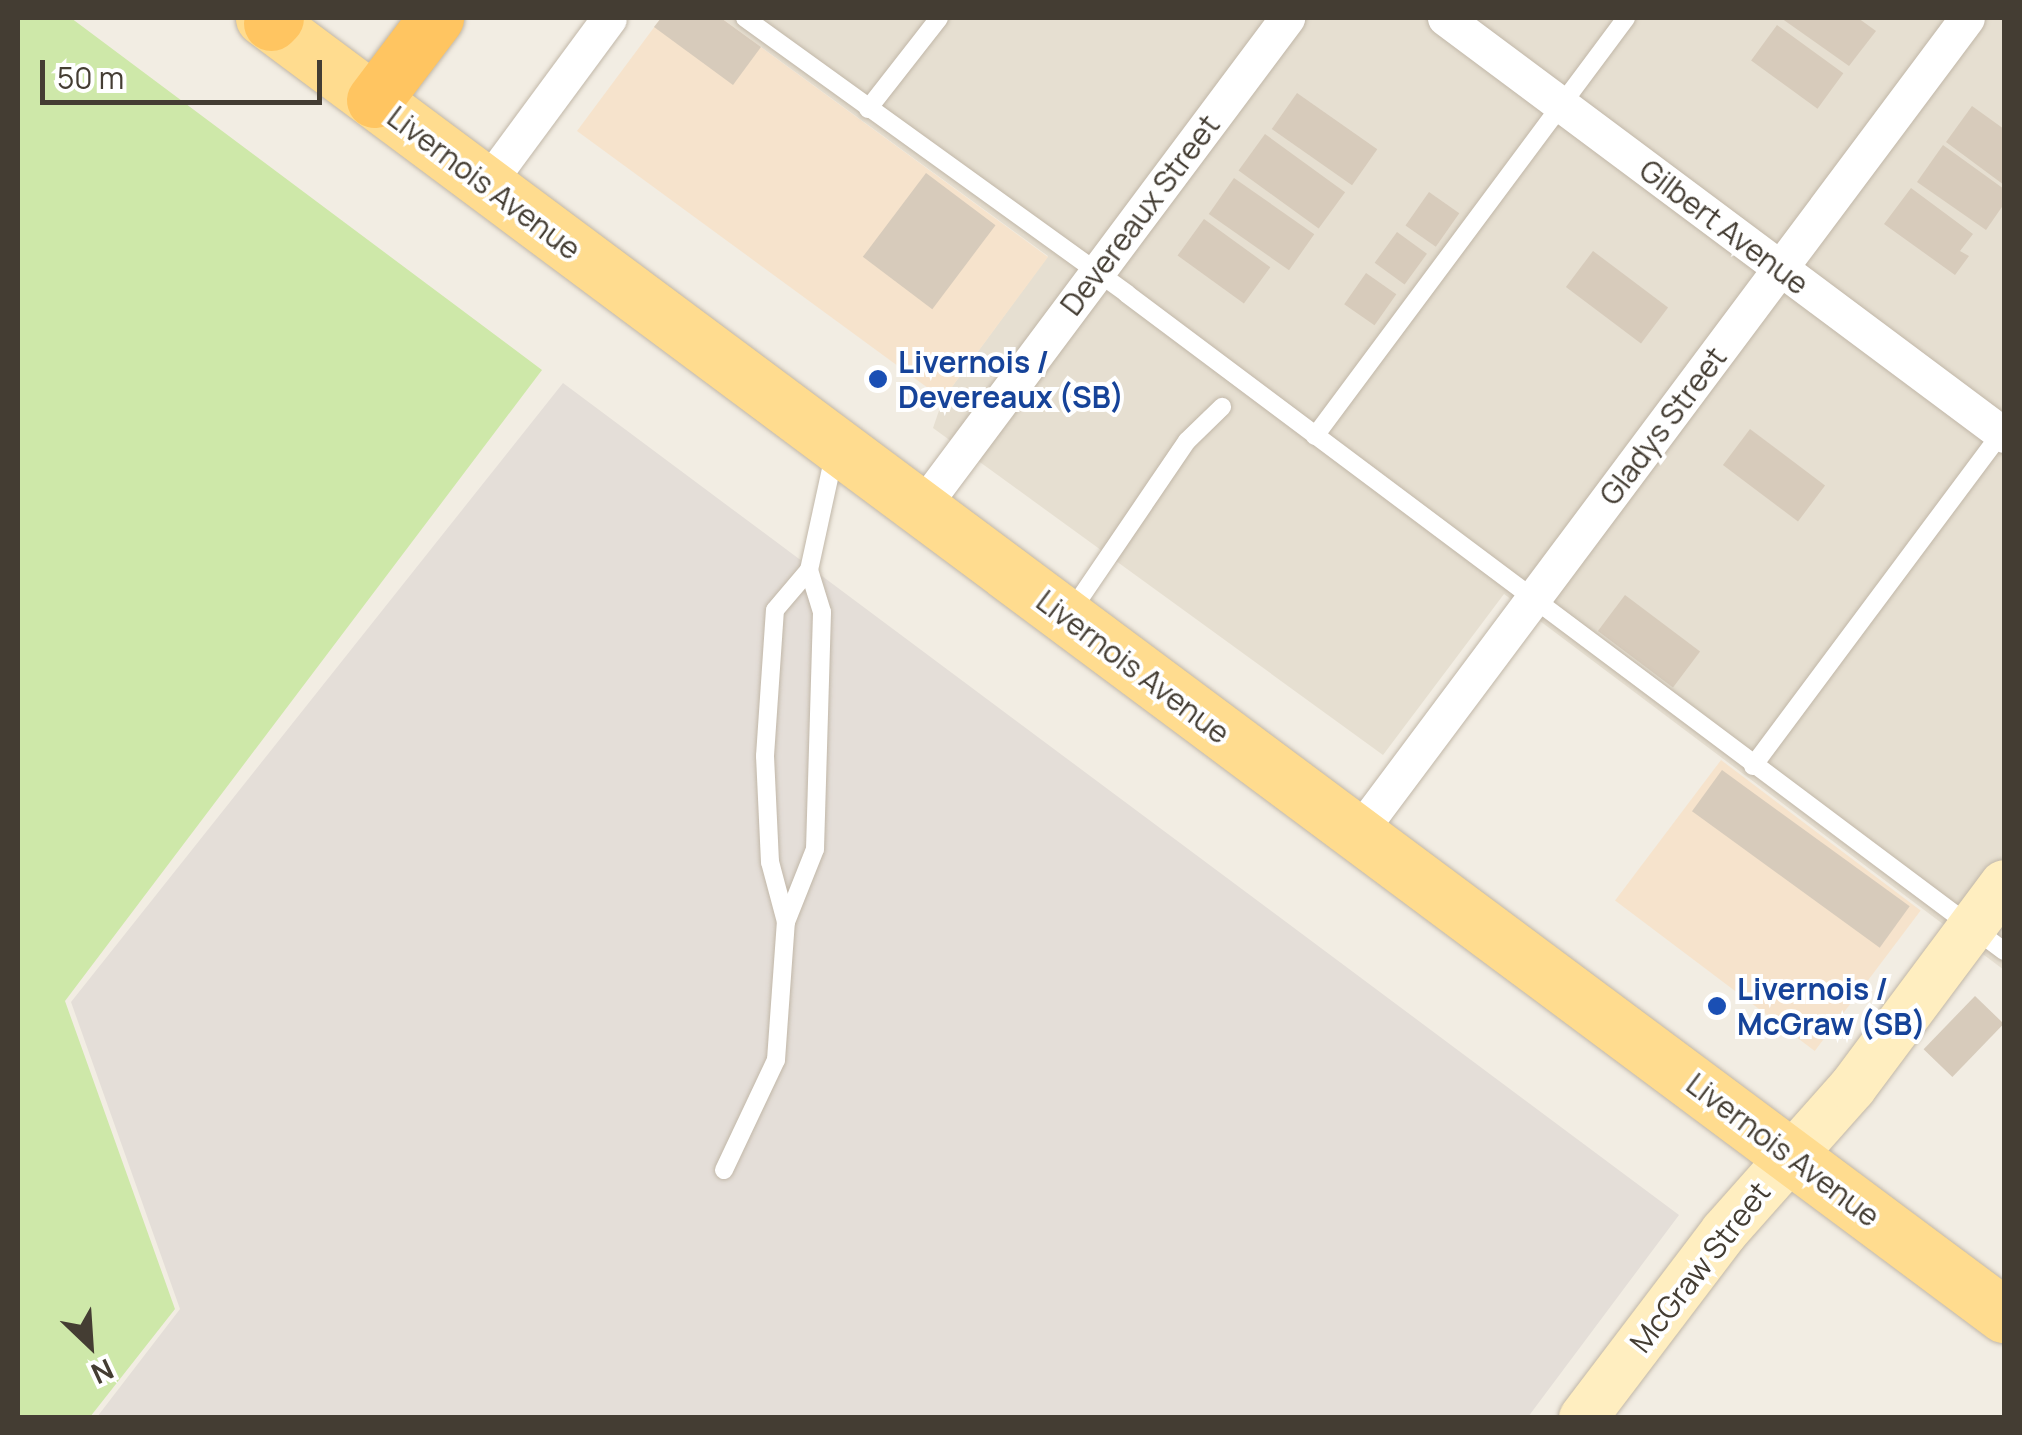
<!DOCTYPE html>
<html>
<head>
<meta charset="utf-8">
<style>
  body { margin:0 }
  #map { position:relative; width:2022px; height:1435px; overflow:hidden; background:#f2ede3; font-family:Manrope,sans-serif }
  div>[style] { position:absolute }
  .residential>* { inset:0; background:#e6dfd1 }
  .commercial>* { inset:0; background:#f6e3cc; transform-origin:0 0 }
  .industrial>* { inset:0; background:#e4ded8 }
  .green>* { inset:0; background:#cee8a9 }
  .building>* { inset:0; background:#d7cbbb; transform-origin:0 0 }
  .roads { filter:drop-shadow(0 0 2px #c1b7a8) drop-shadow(0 0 2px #c1b7a8) }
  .lane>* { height:18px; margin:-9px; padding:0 9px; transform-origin:9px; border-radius:9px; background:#fff }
  .street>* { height:35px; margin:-17.5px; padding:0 17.5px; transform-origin:17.5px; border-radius:17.5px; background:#fff }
  .secondary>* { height:48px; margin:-24px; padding:0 24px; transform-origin:24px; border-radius:24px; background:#ffeec0 }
  .primary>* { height:55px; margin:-27.5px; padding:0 27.5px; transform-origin:27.5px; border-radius:27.5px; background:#ffdc8f }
  .highway>* { height:55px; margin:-27.5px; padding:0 27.5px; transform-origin:27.5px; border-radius:27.5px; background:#ffc561 }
  .dots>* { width:28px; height:28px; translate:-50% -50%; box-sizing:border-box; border:5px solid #fff; border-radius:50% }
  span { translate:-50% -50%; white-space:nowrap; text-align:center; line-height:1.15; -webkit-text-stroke:8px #fff; paint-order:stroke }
  .street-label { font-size:30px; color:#443d33 }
  .transit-label { font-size:30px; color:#164399; font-weight:700 }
  .left { translate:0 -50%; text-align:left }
  .frame { position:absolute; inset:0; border:20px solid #443d33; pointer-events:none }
  .north { position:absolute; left:40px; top:1295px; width:100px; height:100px; -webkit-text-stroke:8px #fff; paint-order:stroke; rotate:155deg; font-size:28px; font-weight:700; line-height:40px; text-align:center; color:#443d33 }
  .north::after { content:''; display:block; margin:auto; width:35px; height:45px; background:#443d33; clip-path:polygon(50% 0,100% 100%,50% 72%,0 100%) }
  .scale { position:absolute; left:40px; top:60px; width:282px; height:45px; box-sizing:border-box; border:5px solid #443d33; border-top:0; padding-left:12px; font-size:30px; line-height:35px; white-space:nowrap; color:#443d33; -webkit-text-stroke:8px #fff; paint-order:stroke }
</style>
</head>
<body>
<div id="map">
  <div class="residential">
    <div style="clip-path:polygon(721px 18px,2004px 18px,2004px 970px,1504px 594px,1383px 755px,933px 428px,943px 399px,1048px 256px)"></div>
  </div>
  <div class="commercial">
    <div style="clip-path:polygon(661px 18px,721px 18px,1048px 257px,943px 399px,577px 131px)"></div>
    <div style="left:1721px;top:760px;width:250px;height:176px;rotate:37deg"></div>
  </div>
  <div class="industrial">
    <div style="clip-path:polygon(563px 383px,1679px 1215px,1528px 1417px,97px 1417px,180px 1309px,71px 1002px)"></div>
  </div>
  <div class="green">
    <div style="clip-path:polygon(18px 18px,71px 18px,542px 370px,65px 1001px,175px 1309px,90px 1417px,18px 1417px)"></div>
  </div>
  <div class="building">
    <div style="clip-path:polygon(661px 18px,721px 18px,761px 47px,733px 85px,654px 27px)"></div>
    <div style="clip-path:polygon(1781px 18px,1858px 18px,1876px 31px,1849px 66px)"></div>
    <div style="left:1777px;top:25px;width:82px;height:44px;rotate:36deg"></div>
    <div style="left:1297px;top:93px;width:98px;height:44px;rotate:35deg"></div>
    <div style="clip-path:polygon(1972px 106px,2004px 129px,2004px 185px,1946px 142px)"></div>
    <div style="left:1265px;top:134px;width:99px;height:45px;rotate:36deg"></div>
    <div style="clip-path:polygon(1943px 145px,2004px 189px,2004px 204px,1986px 230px,1917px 182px)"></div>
    <div style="left:926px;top:173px;width:87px;height:105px;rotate:37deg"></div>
    <div style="left:1234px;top:178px;width:98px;height:44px;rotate:35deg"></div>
    <div style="clip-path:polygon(1911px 188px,1973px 234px,1960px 251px,1969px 256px,1955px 275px,1884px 224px)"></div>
    <div style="left:1429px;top:192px;width:37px;height:41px;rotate:35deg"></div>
    <div style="left:1204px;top:219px;width:82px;height:45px;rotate:36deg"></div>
    <div style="left:1397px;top:232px;width:37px;height:38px;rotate:36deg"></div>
    <div style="left:1593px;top:251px;width:94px;height:45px;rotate:37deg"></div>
    <div style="left:1366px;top:273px;width:37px;height:38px;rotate:35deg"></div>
    <div style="left:1750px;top:429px;width:94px;height:45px;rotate:37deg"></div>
    <div style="left:1625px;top:595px;width:94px;height:45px;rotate:37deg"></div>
    <div style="left:1722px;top:770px;width:232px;height:51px;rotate:36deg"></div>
    <div style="left:1975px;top:996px;width:40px;height:74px;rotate:44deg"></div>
  </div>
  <div class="roads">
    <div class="lane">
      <div style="left:745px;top:18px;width:471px;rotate:35.8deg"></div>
      <div style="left:1127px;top:294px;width:1096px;rotate:36.84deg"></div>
      <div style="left:868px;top:109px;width:115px;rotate:-52deg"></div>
      <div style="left:1315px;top:436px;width:521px;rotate:-53.35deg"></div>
      <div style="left:1070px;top:613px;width:208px;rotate:-55.8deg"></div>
      <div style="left:1187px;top:441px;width:49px;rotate:-44.2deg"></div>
      <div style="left:1753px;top:766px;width:420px;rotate:-53.3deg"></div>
      <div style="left:786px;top:922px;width:62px;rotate:-104.9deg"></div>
      <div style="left:770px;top:862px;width:106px;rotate:-92.7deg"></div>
      <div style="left:765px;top:756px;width:146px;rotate:-86.1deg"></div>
      <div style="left:775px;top:610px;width:52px;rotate:-49.6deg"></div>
      <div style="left:809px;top:570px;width:122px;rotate:-77.7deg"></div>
      <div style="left:724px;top:1170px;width:122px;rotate:-64.7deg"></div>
      <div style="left:776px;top:1060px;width:138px;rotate:-85.9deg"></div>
      <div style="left:786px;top:922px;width:79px;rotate:-68.3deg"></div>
      <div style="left:815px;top:849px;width:237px;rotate:-88.3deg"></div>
      <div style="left:822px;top:612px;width:44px;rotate:-107.2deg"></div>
    </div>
    <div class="street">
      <div style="left:1445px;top:18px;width:697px;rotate:36.72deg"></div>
      <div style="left:486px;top:185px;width:207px;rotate:-53.6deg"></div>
      <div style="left:921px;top:508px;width:612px;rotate:-53.24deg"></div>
      <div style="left:1358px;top:833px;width:1017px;rotate:-53.23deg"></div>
    </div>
    <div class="secondary">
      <div style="left:1583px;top:1418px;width:233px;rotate:-52.8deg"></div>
      <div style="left:1724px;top:1232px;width:193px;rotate:-48.4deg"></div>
      <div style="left:1852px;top:1088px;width:254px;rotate:-53.3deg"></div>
    </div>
    <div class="primary">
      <div style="left:263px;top:18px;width:2171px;rotate:36.69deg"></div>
    </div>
    <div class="highway">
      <div style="left:271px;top:23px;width:7px;rotate:-45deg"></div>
      <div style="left:374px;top:100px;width:103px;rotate:-52.9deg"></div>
    </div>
  </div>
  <div class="dots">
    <div style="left:878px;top:379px;background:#1a4fb4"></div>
    <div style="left:1717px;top:1006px;background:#1a4fb4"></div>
  </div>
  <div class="street-label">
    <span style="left:484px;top:183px;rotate:37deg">Livernois Avenue</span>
    <span style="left:1140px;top:215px;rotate:-53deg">Devereaux Street</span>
    <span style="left:1724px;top:227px;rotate:37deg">Gilbert Avenue</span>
    <span style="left:1663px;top:426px;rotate:-53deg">Gladys Street</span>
    <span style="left:1133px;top:667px;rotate:37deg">Livernois Avenue</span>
    <span style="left:1783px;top:1150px;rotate:37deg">Livernois Avenue</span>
    <span style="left:1700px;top:1267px;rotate:-52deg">McGraw Street</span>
  </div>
  <div class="transit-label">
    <span class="left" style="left:898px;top:379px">Livernois /<br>Devereaux (SB)</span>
    <span class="left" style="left:1737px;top:1006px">Livernois /<br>McGraw (SB)</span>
  </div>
  <div class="frame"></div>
  <div class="north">N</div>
  <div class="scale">50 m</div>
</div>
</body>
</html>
